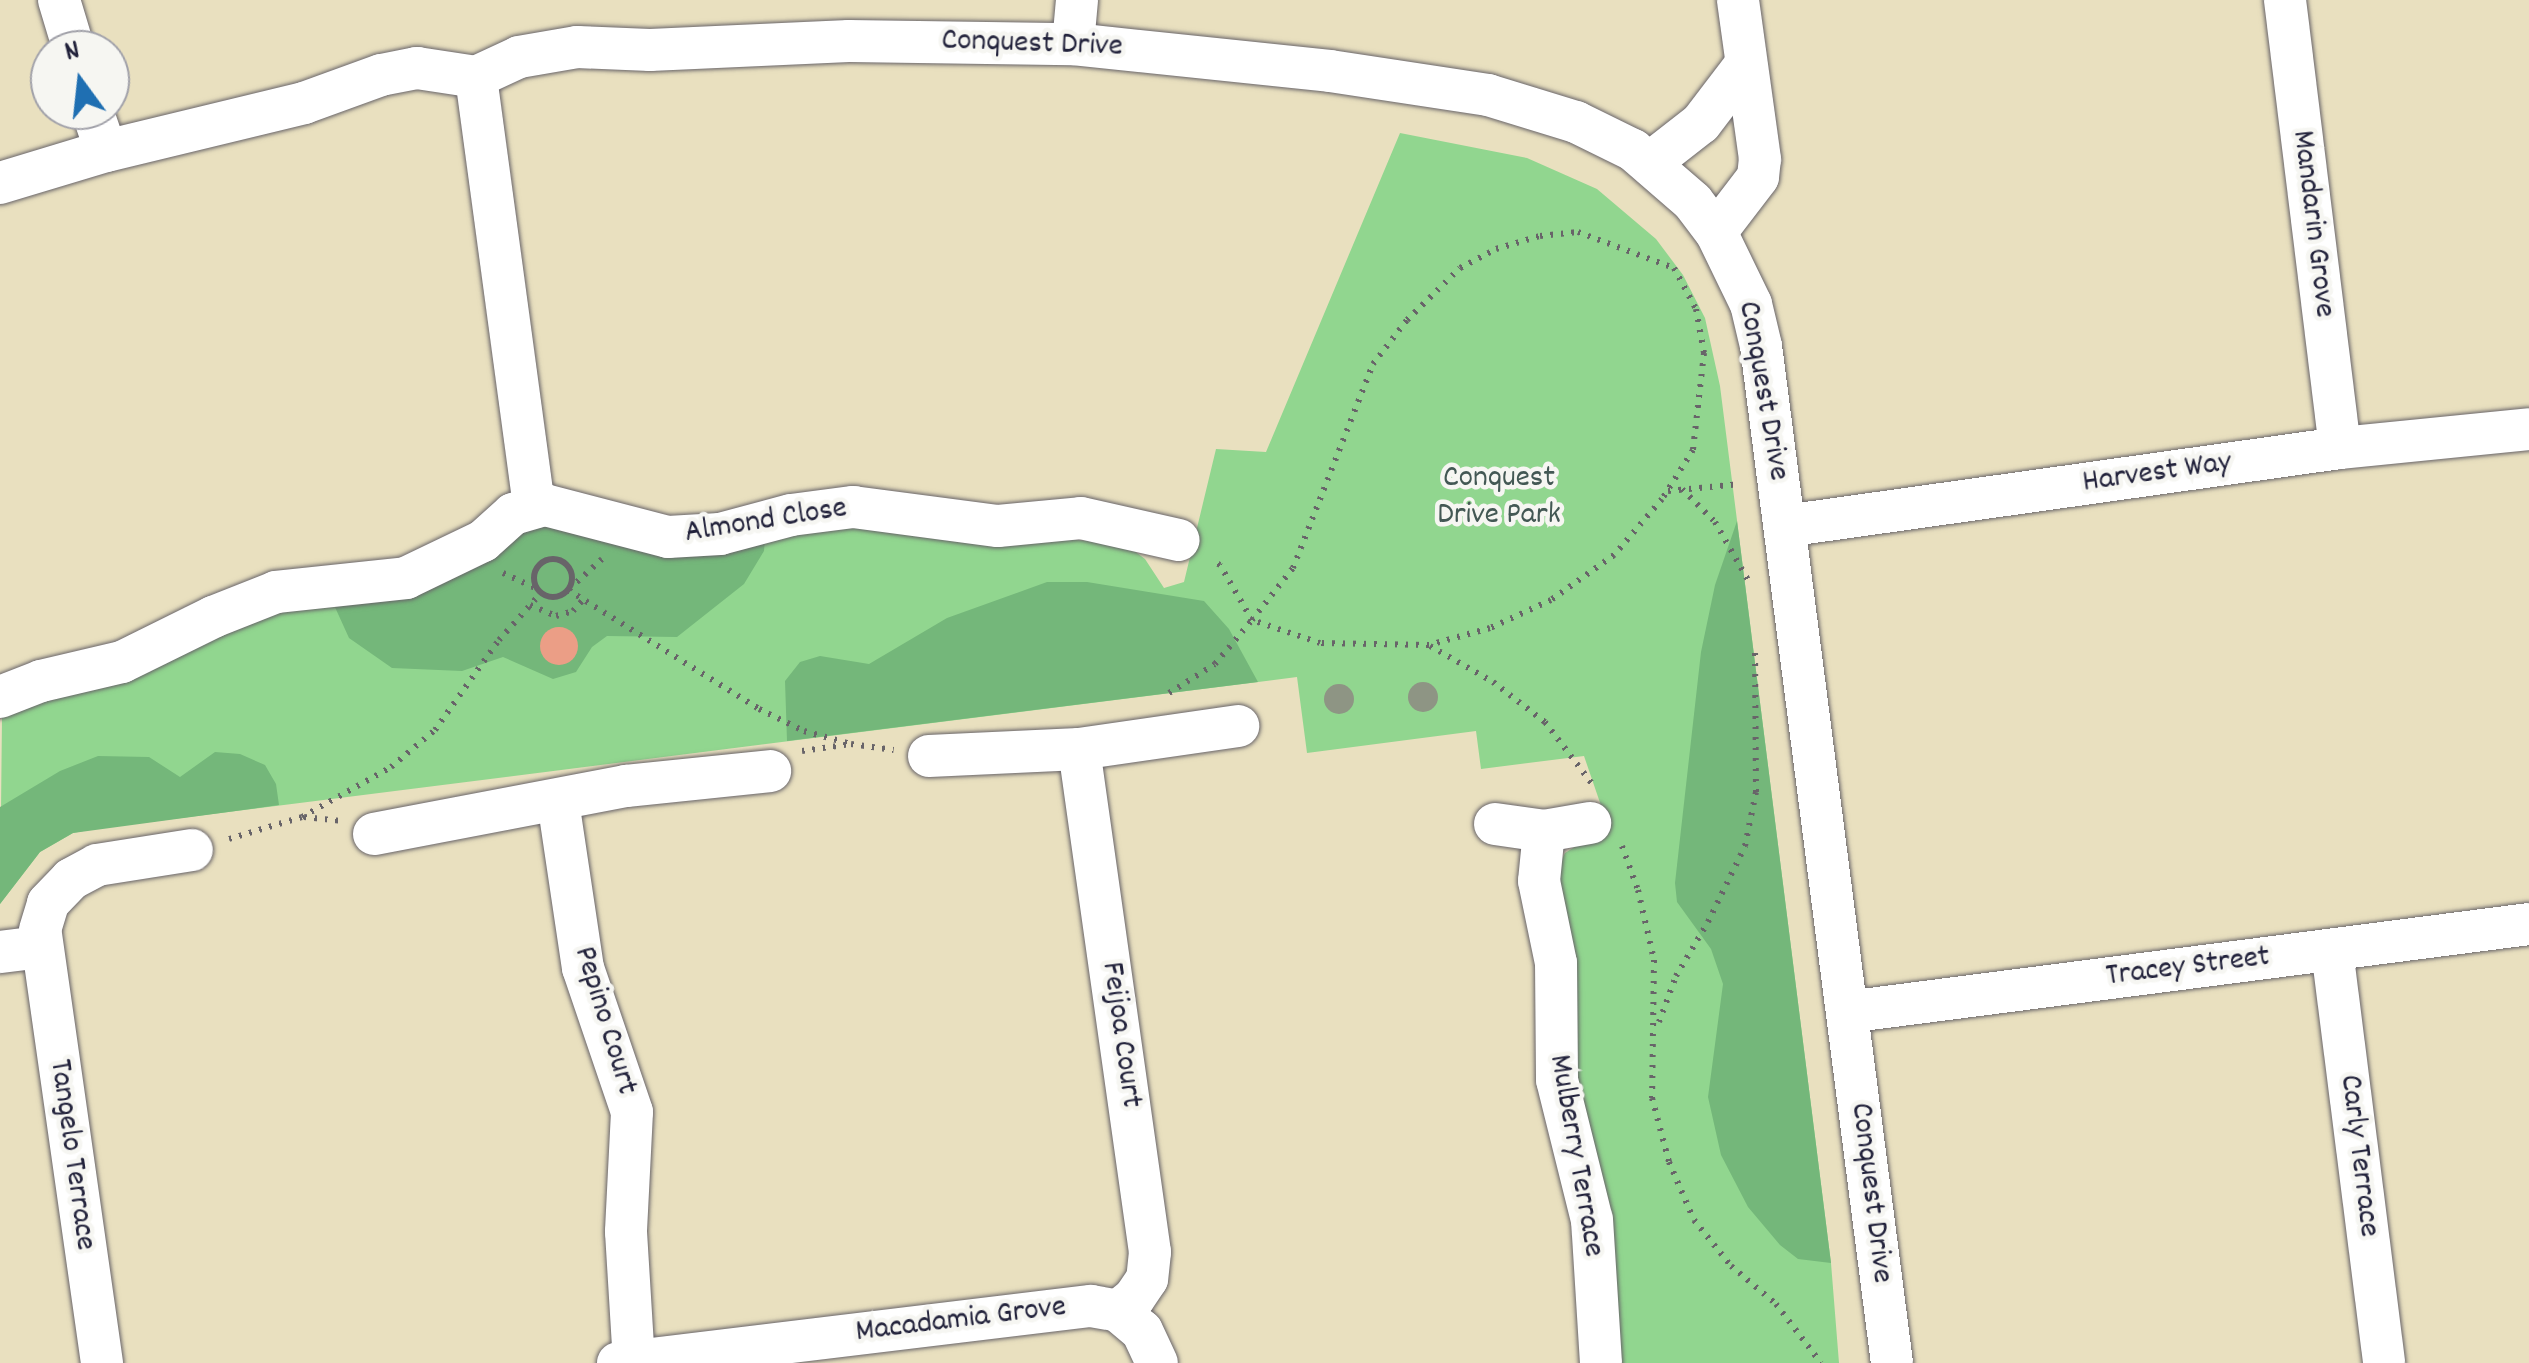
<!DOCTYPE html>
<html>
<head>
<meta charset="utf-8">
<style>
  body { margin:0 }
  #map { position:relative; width:2529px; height:1363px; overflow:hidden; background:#e9e0bf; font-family:Dekko,sans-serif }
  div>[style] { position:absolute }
  .green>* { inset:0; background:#91d68f }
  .forest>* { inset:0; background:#74b77a }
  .building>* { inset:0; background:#eb9e86 }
  .round { border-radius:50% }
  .path>* { height:6px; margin-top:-3px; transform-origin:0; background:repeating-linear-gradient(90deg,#686469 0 2.5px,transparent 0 10.5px) }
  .path>.ring { margin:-3px; padding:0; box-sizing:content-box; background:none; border:6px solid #686469; border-radius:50% }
  .roads { filter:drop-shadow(0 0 2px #686469) drop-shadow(0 0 2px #686469) }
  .minor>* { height:42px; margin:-21px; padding:0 21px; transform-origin:21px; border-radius:21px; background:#fff }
  .trees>* { width:30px; height:30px; margin:-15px; border-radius:50%; background:#8e9584 }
  span { translate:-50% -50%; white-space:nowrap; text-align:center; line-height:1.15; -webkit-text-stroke:9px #f6f6f2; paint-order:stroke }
  .street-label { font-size:32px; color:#22223b }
  .park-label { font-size:32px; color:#435854 }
  .north { position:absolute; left:30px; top:30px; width:100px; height:100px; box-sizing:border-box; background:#f6f6f2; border:2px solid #a1a1a9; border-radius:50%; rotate:345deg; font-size:28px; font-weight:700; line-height:40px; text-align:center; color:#22223b }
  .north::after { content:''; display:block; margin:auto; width:35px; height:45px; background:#1f6fb2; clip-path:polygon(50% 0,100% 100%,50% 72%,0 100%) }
</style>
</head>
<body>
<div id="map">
  <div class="green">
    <div style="clip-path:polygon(1400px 133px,1527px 158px,1597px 189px,1656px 239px,1683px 275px,1705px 318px,1720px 386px,1831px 1263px,1839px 1363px,1615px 1363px,1581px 1129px,1558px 905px,1559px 865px,1565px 853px,1608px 826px,1584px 756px,1481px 769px,1476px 731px,1307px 753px,1297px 677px,94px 829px,73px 833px,40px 852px,0 904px,2px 717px,253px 617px,855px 522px,1125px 544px,1145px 559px,1164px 588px,1184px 582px,1216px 449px,1266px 452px)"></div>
  </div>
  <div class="forest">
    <div style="clip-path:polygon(1737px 521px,1831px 1263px,1798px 1259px,1780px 1245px,1748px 1207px,1721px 1155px,1708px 1097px,1723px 984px,1711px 949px,1677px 902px,1675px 883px,1701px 652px,1715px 585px)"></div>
    <div style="clip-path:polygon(531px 526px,765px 538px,764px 551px,744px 584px,677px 637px,607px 636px,592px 647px,576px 672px,553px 679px,503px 657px,462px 671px,392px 668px,349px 638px,334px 605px)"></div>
    <div style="clip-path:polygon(1047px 582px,1087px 582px,1204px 601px,1229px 629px,1258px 682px,787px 741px,785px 681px,800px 662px,820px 656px,869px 664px,947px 618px)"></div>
    <div style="clip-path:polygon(215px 752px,240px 754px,265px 765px,276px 784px,279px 805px,73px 833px,40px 852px,0 904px,0 807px,60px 771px,98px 756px,149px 757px,180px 777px)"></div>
  </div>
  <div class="building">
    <div class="round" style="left:540px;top:627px;width:38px;height:38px"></div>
  </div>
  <div class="path">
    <div style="left:1682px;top:489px;width:47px;rotate:45deg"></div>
    <div style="left:1715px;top:522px;width:67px;rotate:60.4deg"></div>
    <div style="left:1668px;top:491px;width:73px;rotate:-5.5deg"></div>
    <div style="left:602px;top:559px;width:46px;rotate:137.6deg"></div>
    <div style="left:568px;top:590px;width:225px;rotate:31.9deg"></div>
    <div style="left:759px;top:709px;width:50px;rotate:26.1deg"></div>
    <div style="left:804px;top:731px;width:49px;rotate:15.5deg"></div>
    <div class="ring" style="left:534px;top:559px;width:32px;height:32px"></div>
    <div style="left:503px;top:573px;width:38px;rotate:25deg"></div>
    <div style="left:530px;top:605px;width:28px;rotate:23deg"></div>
    <div style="left:556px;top:616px;width:18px;rotate:-16deg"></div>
    <div style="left:573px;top:611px;width:15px;rotate:-48deg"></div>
    <div style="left:1430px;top:646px;width:73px;rotate:29.7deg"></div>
    <div style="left:1493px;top:682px;width:66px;rotate:37.6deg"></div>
    <div style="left:1545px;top:722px;width:79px;rotate:52.7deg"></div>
    <div style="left:1169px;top:693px;width:54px;rotate:-32.2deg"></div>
    <div style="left:1215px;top:664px;width:57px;rotate:-49.9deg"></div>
    <div style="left:1252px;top:620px;width:66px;rotate:-51.7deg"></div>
    <div style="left:1293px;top:568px;width:219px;rotate:-68.6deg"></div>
    <div style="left:1373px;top:364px;width:56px;rotate:-52.3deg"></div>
    <div style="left:1407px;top:320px;width:74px;rotate:-44.5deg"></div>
    <div style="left:1460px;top:268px;width:41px;rotate:-27.8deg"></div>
    <div style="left:1496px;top:249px;width:46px;rotate:-16.5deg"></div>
    <div style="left:1540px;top:236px;width:38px;rotate:-6deg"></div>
    <div style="left:1578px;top:232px;width:103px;rotate:20.6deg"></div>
    <div style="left:1674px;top:268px;width:47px;rotate:61.8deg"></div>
    <div style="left:1696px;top:309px;width:45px;rotate:79.7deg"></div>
    <div style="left:1704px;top:353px;width:98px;rotate:96.5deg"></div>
    <div style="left:1693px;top:450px;width:58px;rotate:122.3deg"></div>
    <div style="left:1662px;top:499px;width:74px;rotate:130.6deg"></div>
    <div style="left:1614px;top:555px;width:77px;rotate:144.5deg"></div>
    <div style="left:1551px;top:600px;width:67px;rotate:155.3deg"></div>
    <div style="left:1490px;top:628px;width:63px;rotate:164.4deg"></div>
    <div style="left:1429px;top:645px;width:109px;rotate:-178.9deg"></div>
    <div style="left:1320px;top:643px;width:72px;rotate:-161.3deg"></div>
    <div style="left:1252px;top:620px;width:64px;rotate:-120.2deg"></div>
    <div style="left:1220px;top:565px;width:8px;rotate:-150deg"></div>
    <div style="left:802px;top:751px;width:49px;rotate:-8.1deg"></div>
    <div style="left:851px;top:744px;width:43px;rotate:7.9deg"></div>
    <div style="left:304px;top:817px;width:37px;rotate:6deg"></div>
    <div style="left:229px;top:839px;width:76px;rotate:-16.8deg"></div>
    <div style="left:302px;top:817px;width:102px;rotate:-29.3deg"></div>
    <div style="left:391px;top:767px;width:57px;rotate:-40.1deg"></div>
    <div style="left:435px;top:730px;width:110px;rotate:-54.6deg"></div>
    <div style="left:499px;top:640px;width:63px;rotate:-48.2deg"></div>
    <div style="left:1622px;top:846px;width:47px;rotate:70deg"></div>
    <div style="left:1638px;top:890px;width:72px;rotate:77.1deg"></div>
    <div style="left:1654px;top:960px;width:138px;rotate:90.8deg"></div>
    <div style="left:1652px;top:1098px;width:66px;rotate:75.1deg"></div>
    <div style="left:1669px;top:1162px;width:63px;rotate:66.7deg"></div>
    <div style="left:1694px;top:1220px;width:59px;rotate:51.2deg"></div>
    <div style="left:1731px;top:1266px;width:59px;rotate:40.2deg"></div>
    <div style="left:1776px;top:1304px;width:74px;rotate:52.7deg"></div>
    <div style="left:1659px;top:1022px;width:49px;rotate:-69.7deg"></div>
    <div style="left:1676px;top:976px;width:63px;rotate:-59.3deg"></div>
    <div style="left:1708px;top:922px;width:85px;rotate:-64deg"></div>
    <div style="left:1745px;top:846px;width:55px;rotate:-78.5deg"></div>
    <div style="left:1756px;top:792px;width:146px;rotate:-90.4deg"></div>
  </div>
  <div class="roads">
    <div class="minor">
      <div style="left:59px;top:0;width:52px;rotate:73.3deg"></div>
      <div style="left:2285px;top:0;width:451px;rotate:83deg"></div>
      <div style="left:1073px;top:44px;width:44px;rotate:-84.8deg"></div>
      <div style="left:476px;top:77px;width:434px;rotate:82.3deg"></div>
      <div style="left:92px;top:110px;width:43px;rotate:71.1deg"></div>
      <div style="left:1651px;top:162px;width:63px;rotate:-38deg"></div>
      <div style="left:1701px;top:123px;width:74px;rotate:-52.7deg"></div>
      <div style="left:0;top:183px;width:111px;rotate:-16.8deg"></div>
      <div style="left:106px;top:151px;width:204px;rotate:-13.6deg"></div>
      <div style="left:304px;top:103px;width:82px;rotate:-20deg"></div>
      <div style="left:381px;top:75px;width:37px;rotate:-11deg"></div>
      <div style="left:417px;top:68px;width:60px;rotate:8.7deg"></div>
      <div style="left:476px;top:77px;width:47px;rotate:-24.9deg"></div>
      <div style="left:519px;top:57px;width:59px;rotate:-9.8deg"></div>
      <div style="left:577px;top:47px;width:73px;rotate:2.4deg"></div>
      <div style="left:650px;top:50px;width:199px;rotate:-2.6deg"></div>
      <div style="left:849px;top:41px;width:224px;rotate:0.8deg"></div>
      <div style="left:1073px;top:44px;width:258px;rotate:6deg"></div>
      <div style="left:1330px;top:71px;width:160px;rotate:8.6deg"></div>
      <div style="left:1488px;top:95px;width:92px;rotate:17.1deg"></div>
      <div style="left:1576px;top:122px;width:64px;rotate:26.2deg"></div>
      <div style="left:1633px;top:150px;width:79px;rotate:40.9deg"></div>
      <div style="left:1693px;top:202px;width:38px;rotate:53deg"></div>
      <div style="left:1716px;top:232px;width:80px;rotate:64.1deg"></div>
      <div style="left:1751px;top:304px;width:43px;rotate:76.6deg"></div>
      <div style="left:1761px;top:346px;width:1025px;rotate:82.66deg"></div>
      <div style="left:1716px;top:232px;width:69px;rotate:-52.6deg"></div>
      <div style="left:1758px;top:177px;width:18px;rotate:-84deg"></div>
      <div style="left:1760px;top:159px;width:161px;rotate:-97.9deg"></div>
      <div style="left:1785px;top:526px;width:560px;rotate:-8deg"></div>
      <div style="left:2340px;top:448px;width:190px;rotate:-5.7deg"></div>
      <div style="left:0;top:697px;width:44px;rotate:-21.3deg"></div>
      <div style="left:41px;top:681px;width:83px;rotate:-13.2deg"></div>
      <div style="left:122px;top:662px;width:102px;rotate:-26.3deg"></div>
      <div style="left:213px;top:617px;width:68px;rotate:-21.6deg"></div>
      <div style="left:276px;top:592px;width:131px;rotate:-6.1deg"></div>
      <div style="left:406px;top:578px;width:85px;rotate:-25.7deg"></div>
      <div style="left:483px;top:541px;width:40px;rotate:-42deg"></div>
      <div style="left:513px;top:514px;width:33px;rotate:-16deg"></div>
      <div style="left:545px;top:505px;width:127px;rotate:14.6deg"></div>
      <div style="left:668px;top:537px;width:52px;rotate:-3.3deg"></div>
      <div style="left:720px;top:534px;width:73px;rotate:-15deg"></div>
      <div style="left:791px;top:515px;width:63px;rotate:-7.4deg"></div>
      <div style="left:853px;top:507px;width:146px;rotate:7.5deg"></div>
      <div style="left:998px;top:526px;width:83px;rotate:-5.5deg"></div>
      <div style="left:1081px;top:518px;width:100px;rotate:12.7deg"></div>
      <div style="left:1079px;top:749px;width:508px;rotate:81.97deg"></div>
      <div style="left:1150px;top:1252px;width:27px;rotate:96deg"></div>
      <div style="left:1147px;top:1279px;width:23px;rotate:124deg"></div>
      <div style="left:1134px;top:1298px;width:21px;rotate:141deg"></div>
      <div style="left:929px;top:756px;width:150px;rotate:-2.7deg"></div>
      <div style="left:1079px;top:749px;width:161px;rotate:-8.2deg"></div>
      <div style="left:558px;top:801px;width:169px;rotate:81.5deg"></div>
      <div style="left:583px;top:968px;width:152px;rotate:71.2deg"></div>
      <div style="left:632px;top:1112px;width:120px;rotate:92.9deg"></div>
      <div style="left:626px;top:1232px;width:129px;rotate:86.5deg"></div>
      <div style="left:1495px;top:824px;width:49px;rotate:8.1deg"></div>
      <div style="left:1544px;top:831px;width:47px;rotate:-9.9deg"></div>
      <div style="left:1544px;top:831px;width:50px;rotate:95.7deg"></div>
      <div style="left:1539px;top:881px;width:84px;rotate:78.3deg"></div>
      <div style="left:1556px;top:963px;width:117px;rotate:89.5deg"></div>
      <div style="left:1557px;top:1080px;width:144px;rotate:76deg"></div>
      <div style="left:1592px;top:1220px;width:143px;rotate:86.4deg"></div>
      <div style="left:374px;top:834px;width:257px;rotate:-10.8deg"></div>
      <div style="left:626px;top:786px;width:145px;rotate:-5.9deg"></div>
      <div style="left:2332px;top:950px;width:416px;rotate:82.8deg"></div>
      <div style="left:0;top:952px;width:41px;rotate:-7deg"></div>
      <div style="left:1847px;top:1012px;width:688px;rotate:-7.35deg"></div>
      <div style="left:102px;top:1363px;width:437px;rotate:-98.1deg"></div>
      <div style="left:40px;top:930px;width:28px;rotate:-73deg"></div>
      <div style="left:48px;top:903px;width:33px;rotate:-46deg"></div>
      <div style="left:71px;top:879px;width:30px;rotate:-28deg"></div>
      <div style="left:97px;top:865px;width:96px;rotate:-9deg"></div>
      <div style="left:618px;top:1363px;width:476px;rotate:-6.9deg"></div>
      <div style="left:1091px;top:1306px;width:27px;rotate:10deg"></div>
      <div style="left:1118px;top:1311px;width:31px;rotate:40deg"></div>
      <div style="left:1142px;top:1331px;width:35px;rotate:65deg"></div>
    </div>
  </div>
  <div class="trees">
    <div style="left:1423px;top:697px"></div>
    <div style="left:1339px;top:699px"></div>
  </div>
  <div class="street-label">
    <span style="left:1032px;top:45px;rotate:2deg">Conquest Drive</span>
    <span style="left:2312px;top:224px;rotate:83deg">Mandarin Grove</span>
    <span style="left:1762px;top:391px;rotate:80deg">Conquest Drive</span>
    <span style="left:2157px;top:474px;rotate:-8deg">Harvest Way</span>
    <span style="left:766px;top:522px;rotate:-9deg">Almond Close</span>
    <span style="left:2188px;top:968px;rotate:-7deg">Tracey Street</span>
    <span style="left:604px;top:1021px;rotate:73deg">Pepino Court</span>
    <span style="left:1120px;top:1035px;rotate:82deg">Feijoa Court</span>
    <span style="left:71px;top:1155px;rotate:82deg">Tangelo Terrace</span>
    <span style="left:1575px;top:1156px;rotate:80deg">Mulberry Terrace</span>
    <span style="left:2358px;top:1156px;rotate:83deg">Carly Terrace</span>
    <span style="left:1870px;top:1193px;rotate:83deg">Conquest Drive</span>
    <span style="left:961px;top:1321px;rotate:-7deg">Macadamia Grove</span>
  </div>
  <div class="park-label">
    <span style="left:1499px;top:498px">Conquest<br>Drive Park</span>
  </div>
  <div class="north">N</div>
</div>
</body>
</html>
